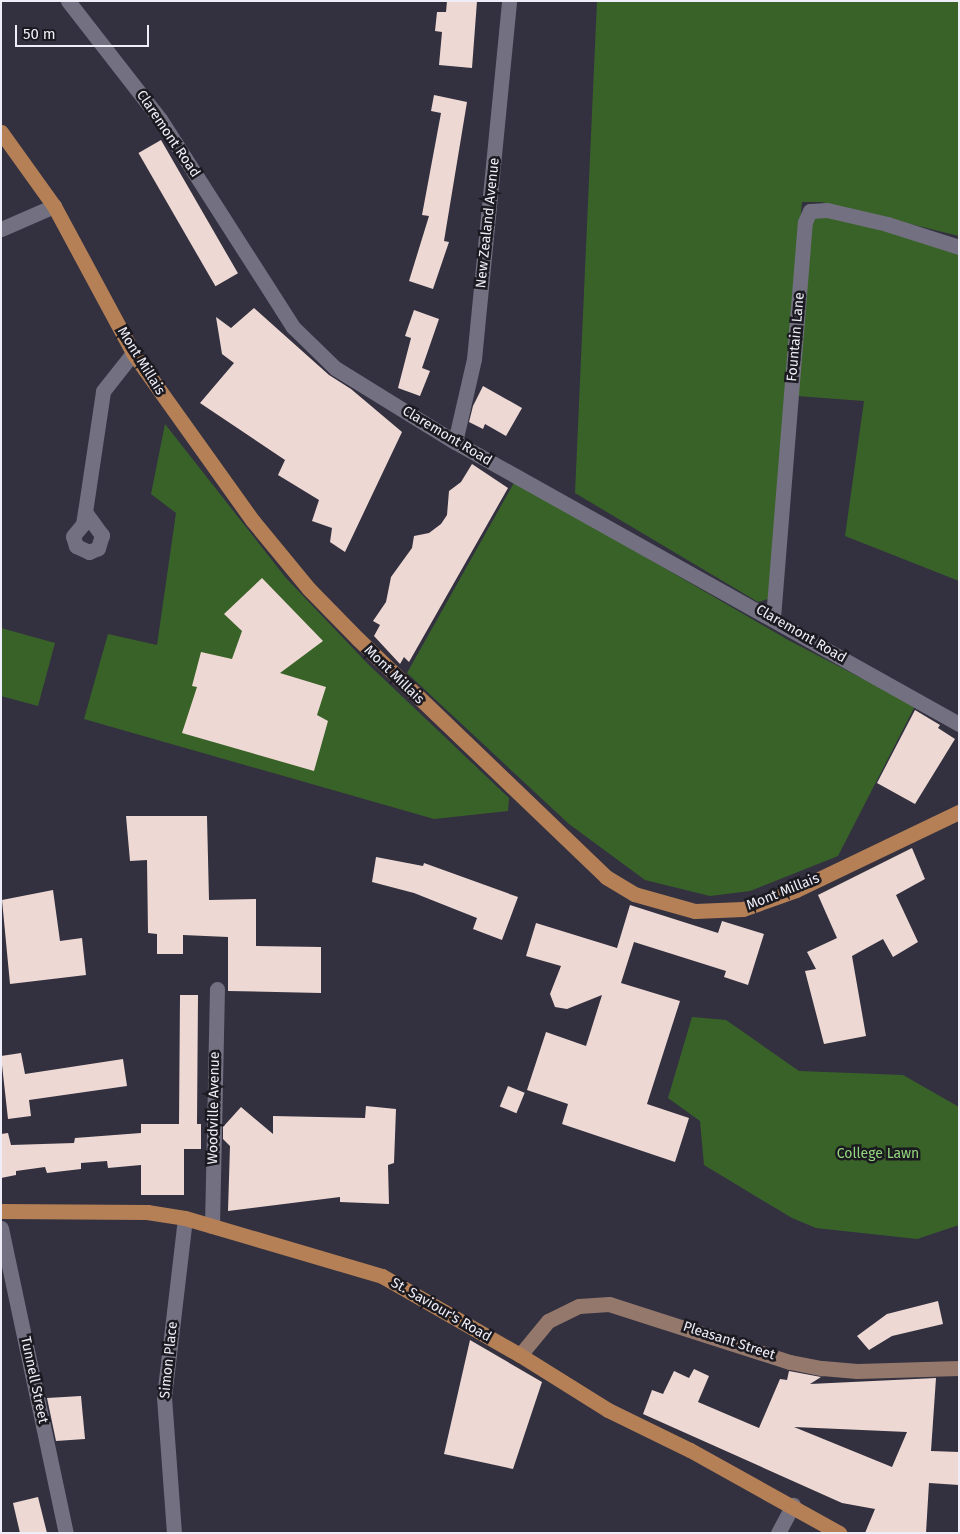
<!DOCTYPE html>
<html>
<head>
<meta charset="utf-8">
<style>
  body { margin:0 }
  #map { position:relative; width:960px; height:1534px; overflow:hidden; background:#333140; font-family:"Fira Sans",sans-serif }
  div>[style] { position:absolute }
  .green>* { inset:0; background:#396228 }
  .building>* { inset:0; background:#eed8d3; transform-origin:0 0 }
  .street>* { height:15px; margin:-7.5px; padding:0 7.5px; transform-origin:7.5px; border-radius:7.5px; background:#737081 }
  .secondary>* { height:15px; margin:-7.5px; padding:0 7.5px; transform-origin:7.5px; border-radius:7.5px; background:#94786c }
  .primary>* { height:15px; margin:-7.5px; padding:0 7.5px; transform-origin:7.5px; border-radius:7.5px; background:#b68056 }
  span { translate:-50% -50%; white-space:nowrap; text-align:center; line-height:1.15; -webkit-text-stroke:5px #1b1a21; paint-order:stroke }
  .street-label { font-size:14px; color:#efeef8 }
  .park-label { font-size:14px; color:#93d67b }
  .frame { position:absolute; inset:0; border:2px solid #efeef8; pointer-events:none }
  .scale { position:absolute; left:15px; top:25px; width:134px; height:22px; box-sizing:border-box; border:2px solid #efeef8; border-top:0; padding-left:6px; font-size:15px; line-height:18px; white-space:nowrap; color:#efeef8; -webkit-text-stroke:4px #1b1a21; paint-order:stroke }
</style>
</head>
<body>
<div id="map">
  <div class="green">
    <div style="clip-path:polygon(597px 1px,959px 1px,959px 236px,821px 202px,802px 202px,768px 599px,758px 602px,575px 493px)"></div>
    <div style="clip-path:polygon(821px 214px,959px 250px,959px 581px,845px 536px,864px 401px,797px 396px,813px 216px)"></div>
    <div style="clip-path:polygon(165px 424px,286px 578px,368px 664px,509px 798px,508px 811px,434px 819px,84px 719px,108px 634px,157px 645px,176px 513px,151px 494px)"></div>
    <div style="clip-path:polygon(515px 481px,788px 640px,915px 706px,838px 856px,750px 891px,710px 896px,645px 880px,569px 824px,407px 673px)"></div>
    <div style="clip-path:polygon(1px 628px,55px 643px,38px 706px,1px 696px)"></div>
    <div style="clip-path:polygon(692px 1017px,726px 1020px,799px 1071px,903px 1075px,959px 1107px,959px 1225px,917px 1239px,816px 1228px,792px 1218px,704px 1165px,700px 1121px,668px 1098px)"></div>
  </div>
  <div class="building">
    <div style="clip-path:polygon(447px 1px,477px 1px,472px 68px,439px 65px,442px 32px,435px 31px,437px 12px,446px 12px)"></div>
    <div style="clip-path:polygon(434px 95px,467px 102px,444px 241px,449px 242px,433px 289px,409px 281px,429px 216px,422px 215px,441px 113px,431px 111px)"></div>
    <div style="left:161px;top:140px;width:154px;height:26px;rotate:60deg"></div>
    <div style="clip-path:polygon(254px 308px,329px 375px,351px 389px,402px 432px,345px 552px,330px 542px,332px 528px,312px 521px,319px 500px,278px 475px,285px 460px,200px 403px,234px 363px,222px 354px,216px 317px,231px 328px)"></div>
    <div style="clip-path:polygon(414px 310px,439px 319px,422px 368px,430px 371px,420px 396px,398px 388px,411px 338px,405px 336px)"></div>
    <div style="clip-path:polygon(483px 386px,522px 408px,506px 436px,485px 424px,483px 429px,469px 422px,473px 406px)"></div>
    <div style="clip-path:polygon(472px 464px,508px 488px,409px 662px,404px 657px,400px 664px,374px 636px,380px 625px,373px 621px,386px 602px,391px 577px,412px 548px,414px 536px,429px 533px,441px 524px,447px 515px,449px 491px,461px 482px)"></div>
    <div style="clip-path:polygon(262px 578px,323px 641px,280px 673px,326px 687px,317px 715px,328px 721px,314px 771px,182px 733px,197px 687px,192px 686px,201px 652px,232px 659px,242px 631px,224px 614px)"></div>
    <div style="clip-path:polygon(915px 710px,940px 725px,938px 728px,955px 739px,915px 804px,877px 783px)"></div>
    <div style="clip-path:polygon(126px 816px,207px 816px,209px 900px,256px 899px,256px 946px,321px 947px,321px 993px,228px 991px,228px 937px,183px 935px,183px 954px,157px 954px,157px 934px,148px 933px,147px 860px,130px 861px)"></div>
    <div style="clip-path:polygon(912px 848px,925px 879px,896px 895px,918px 942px,893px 957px,883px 939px,852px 956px,866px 1036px,824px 1044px,805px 971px,816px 969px,807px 952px,837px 938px,818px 895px)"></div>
    <div style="clip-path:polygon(376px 857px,423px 866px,424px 863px,518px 897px,502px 940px,473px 929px,477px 918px,414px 893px,372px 882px)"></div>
    <div style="clip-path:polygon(53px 890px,60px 941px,82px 938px,86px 975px,10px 984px,2px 900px)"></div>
    <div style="clip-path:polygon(630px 905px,718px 933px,722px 921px,764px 934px,748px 985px,724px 977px,726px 971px,634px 942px,621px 983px,680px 1001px,647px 1104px,689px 1118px,675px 1162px,562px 1124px,568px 1104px,527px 1090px,546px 1032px,586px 1046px,602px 995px,567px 1009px,555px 1007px,550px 994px,561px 966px,526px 956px,536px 923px,617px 948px)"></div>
    <div style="clip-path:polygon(180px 995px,198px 995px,197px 1124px,201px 1124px,201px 1149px,184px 1149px,184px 1195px,141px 1195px,141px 1165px,108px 1168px,107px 1161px,81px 1163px,81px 1169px,47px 1173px,45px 1167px,16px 1171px,16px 1175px,1px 1178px,1px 1134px,8px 1133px,11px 1145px,74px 1143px,75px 1138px,141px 1133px,141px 1124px,179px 1124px)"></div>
    <div style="clip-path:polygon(21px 1053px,25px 1074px,123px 1059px,127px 1086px,29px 1100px,31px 1116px,8px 1119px,1px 1056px)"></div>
    <div style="left:508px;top:1086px;width:18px;height:22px;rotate:22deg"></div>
    <div style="clip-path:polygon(366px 1106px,396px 1109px,394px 1163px,388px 1165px,389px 1204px,340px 1202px,340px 1197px,228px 1211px,230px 1146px,223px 1139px,223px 1127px,241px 1107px,273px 1134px,273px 1116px,365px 1118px)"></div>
    <div style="clip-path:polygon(938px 1301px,943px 1324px,892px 1336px,869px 1350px,857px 1336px,887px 1314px)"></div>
    <div style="clip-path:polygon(470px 1340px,542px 1382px,513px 1469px,444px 1454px)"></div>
    <div style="clip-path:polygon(evenodd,694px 1369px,709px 1376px,698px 1402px,759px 1428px,780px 1379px,787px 1380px,789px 1371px,821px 1377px,810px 1384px,936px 1378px,931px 1451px,959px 1452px,959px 1485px,929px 1483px,926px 1533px,865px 1533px,875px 1509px,842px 1503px,643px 1414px,652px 1390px,663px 1394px,674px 1371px,689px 1378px,694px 1369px,794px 1427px,907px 1432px,892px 1467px,794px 1427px)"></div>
    <div style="clip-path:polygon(81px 1396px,85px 1439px,56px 1441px,47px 1398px)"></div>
    <div style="clip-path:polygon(38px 1497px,47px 1533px,20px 1533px,13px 1503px)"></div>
  </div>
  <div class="street">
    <div style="left:68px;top:1px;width:150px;rotate:52.1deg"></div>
    <div style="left:160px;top:119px;width:247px;rotate:57.4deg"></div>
    <div style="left:293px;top:327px;width:59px;rotate:44.3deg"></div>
    <div style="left:335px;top:368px;width:141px;rotate:31.7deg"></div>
    <div style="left:455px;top:442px;width:578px;rotate:29.23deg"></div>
    <div style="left:1px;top:229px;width:58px;rotate:-23.5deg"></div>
    <div style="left:455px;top:442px;width:85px;rotate:-77.1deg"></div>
    <div style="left:474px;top:359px;width:360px;rotate:-84.4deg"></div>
    <div style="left:85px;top:512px;width:29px;rotate:54deg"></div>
    <div style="left:102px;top:535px;width:14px;rotate:107deg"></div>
    <div style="left:98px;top:548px;width:10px;rotate:156deg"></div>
    <div style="left:89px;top:552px;width:14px;rotate:-155deg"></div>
    <div style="left:76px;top:546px;width:10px;rotate:-107deg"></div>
    <div style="left:73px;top:536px;width:16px;rotate:-50deg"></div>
    <div style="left:83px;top:524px;width:12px;rotate:-81deg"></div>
    <div style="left:85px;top:512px;width:122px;rotate:-81.5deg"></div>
    <div style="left:103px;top:391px;width:48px;rotate:-51.7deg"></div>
    <div style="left:773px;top:618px;width:397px;rotate:-85.4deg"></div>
    <div style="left:805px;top:222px;width:12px;rotate:-66deg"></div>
    <div style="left:810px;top:211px;width:17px;rotate:-3deg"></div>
    <div style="left:827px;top:210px;width:62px;rotate:13.1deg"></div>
    <div style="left:887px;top:224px;width:76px;rotate:17.7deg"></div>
    <div style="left:212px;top:1226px;width:237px;rotate:-88.8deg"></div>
    <div style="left:1px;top:1228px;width:312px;rotate:78deg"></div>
    <div style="left:174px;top:1533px;width:136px;rotate:-94.2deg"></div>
    <div style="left:164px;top:1397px;width:180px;rotate:-83.3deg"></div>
    <div style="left:778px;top:1533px;width:32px;rotate:-62deg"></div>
  </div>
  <div class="secondary">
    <div style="left:520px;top:1355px;width:44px;rotate:-50.5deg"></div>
    <div style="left:548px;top:1321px;width:34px;rotate:-26deg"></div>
    <div style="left:579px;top:1306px;width:30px;rotate:-4deg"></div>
    <div style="left:609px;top:1304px;width:190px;rotate:17.8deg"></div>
    <div style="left:790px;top:1362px;width:33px;rotate:11deg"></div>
    <div style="left:822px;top:1368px;width:35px;rotate:5deg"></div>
    <div style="left:857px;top:1371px;width:102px;rotate:-1.7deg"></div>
  </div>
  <div class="primary">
    <div style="left:1px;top:132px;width:91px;rotate:54.4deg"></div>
    <div style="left:54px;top:206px;width:167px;rotate:61.7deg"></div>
    <div style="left:133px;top:353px;width:206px;rotate:54.5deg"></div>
    <div style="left:253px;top:521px;width:88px;rotate:50.5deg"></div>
    <div style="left:309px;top:589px;width:70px;rotate:45.6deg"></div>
    <div style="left:358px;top:639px;width:344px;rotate:43.8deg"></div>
    <div style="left:606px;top:877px;width:33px;rotate:31deg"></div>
    <div style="left:634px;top:894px;width:63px;rotate:15.6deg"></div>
    <div style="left:695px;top:911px;width:48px;rotate:-2.4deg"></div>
    <div style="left:743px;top:909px;width:56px;rotate:-19.7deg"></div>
    <div style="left:796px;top:890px;width:181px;rotate:-25.6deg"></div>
    <div style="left:1px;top:1211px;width:146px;rotate:0.4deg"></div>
    <div style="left:147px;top:1212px;width:38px;rotate:9deg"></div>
    <div style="left:185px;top:1218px;width:205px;rotate:16.4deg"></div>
    <div style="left:382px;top:1276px;width:159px;rotate:29.8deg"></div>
    <div style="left:520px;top:1355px;width:104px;rotate:32deg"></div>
    <div style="left:608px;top:1410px;width:91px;rotate:26deg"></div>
    <div style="left:690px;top:1450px;width:171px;rotate:29.1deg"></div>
  </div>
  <div class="street-label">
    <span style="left:168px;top:134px;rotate:56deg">Claremont Road</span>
    <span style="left:488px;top:223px;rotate:-84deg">New Zealand Avenue</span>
    <span style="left:796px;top:337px;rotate:-85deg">Fountain Lane</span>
    <span style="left:141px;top:361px;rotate:58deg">Mont Millais</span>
    <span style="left:447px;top:436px;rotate:31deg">Claremont Road</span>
    <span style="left:801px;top:634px;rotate:30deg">Claremont Road</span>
    <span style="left:394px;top:675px;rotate:44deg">Mont Millais</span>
    <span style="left:783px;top:892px;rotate:-22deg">Mont Millais</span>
    <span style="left:214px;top:1108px;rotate:-89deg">Woodville Avenue</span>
    <span style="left:441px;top:1310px;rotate:30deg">St. Saviour's Road</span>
    <span style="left:729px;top:1341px;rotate:18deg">Pleasant Street</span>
    <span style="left:169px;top:1360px;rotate:-84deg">Simon Place</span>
    <span style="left:34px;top:1380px;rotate:78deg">Tunnell Street</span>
  </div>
  <div class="park-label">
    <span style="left:878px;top:1154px">College Lawn</span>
  </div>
  <div class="frame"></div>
  <div class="scale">50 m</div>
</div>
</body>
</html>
